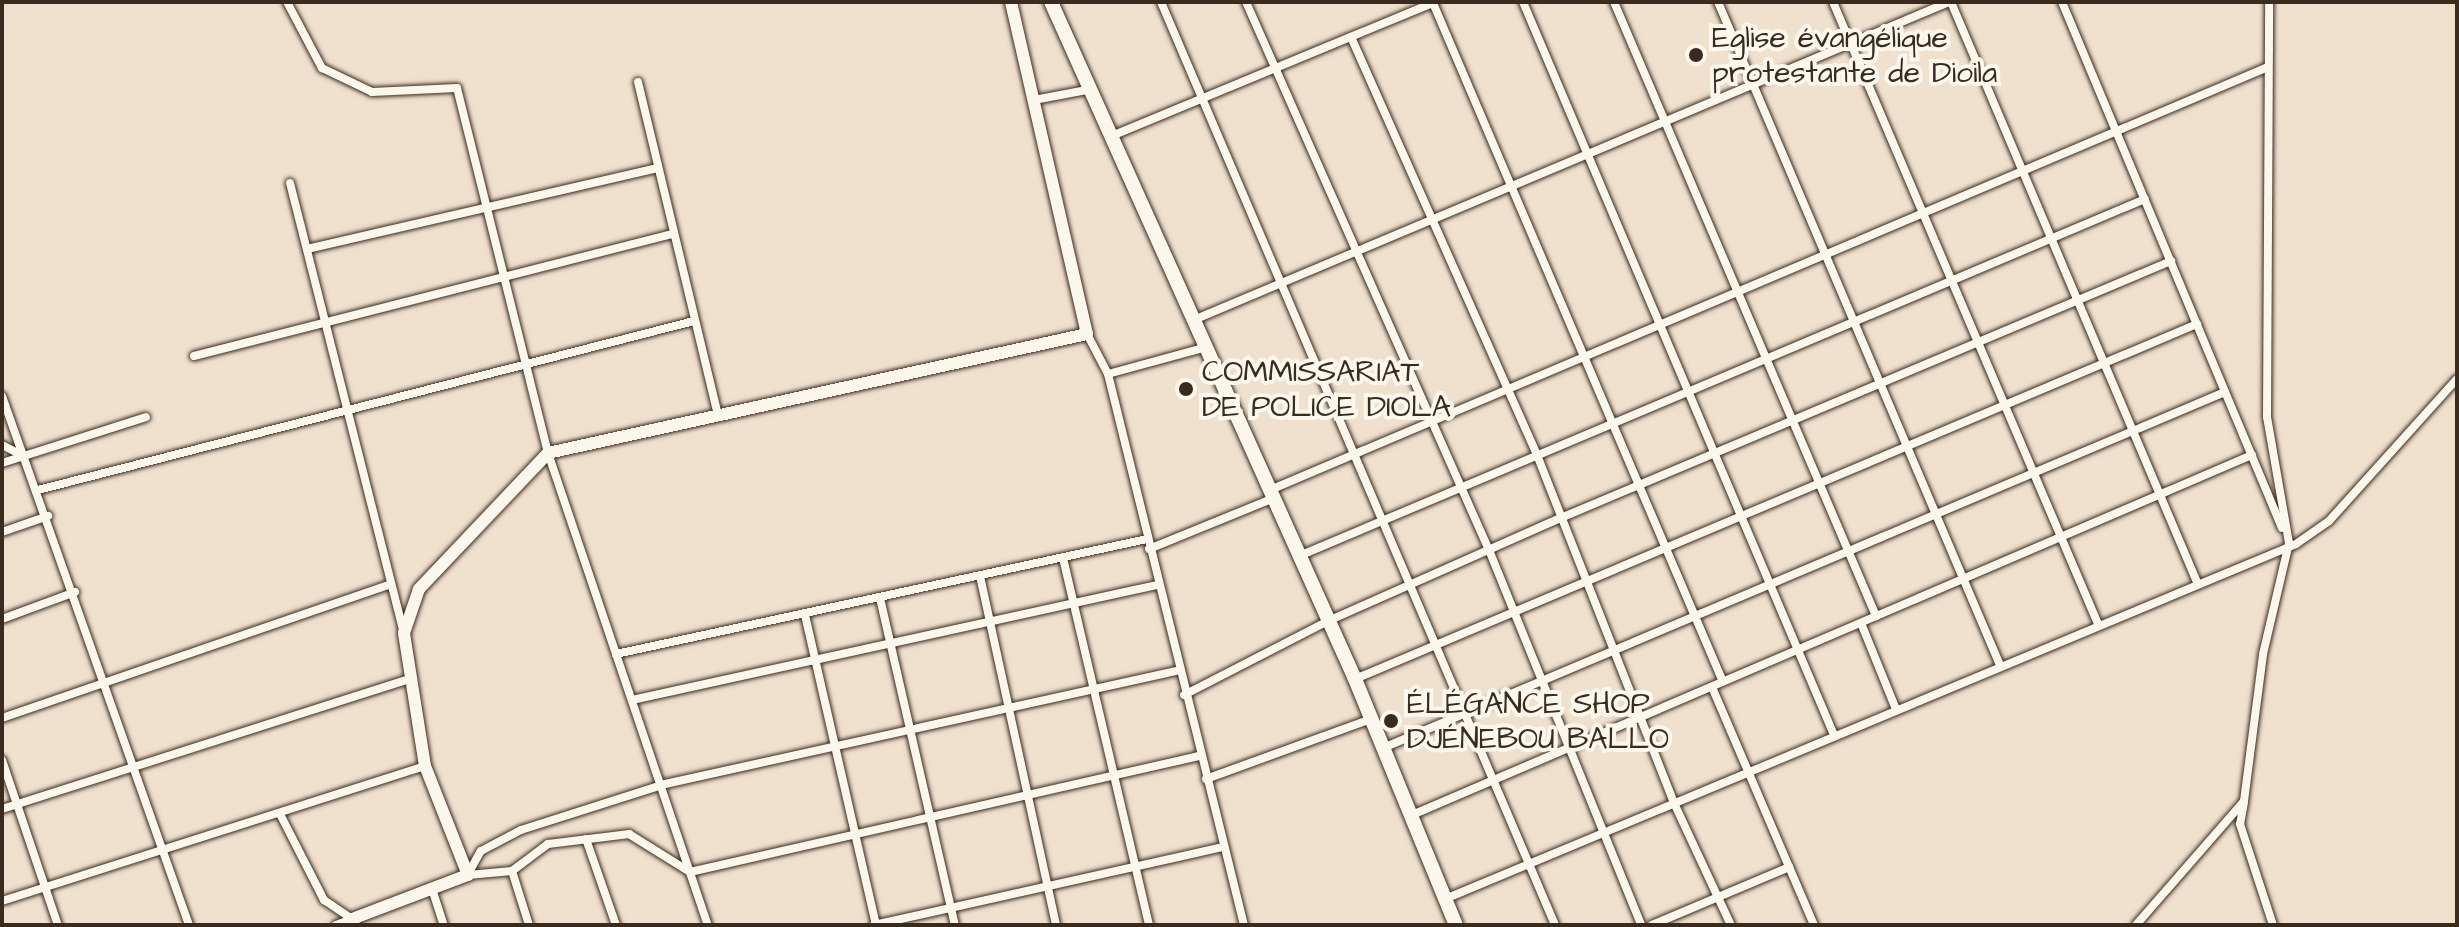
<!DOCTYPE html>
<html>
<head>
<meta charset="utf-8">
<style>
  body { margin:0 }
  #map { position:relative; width:2459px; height:927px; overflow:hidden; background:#f0e0ce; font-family:"Architects Daughter",sans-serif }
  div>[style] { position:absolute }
  .roads { filter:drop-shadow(0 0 2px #3b2a1e) drop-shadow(0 0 2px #3b2a1e) }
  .street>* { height:8px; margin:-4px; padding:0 4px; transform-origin:4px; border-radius:4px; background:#fbf7ec }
  .secondary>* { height:12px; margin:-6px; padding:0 6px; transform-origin:6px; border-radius:6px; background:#fbf7ec }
  .primary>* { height:14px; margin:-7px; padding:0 7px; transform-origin:7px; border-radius:7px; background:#fbf7ec }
  .dots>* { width:22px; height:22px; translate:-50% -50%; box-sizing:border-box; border:4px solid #fbf7ec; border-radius:50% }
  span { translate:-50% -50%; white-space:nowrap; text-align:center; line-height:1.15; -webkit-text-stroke:8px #fbf7ec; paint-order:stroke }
  .poi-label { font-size:30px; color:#3b2a1e }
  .left { translate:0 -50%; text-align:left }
  .frame { position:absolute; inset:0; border:4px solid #3b2a1e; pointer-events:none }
</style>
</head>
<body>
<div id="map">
  <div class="roads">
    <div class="street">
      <div style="left:287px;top:2px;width:75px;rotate:62.1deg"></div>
      <div style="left:322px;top:68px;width:55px;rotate:25.6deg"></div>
      <div style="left:372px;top:92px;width:85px;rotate:-2.7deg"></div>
      <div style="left:457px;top:88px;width:376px;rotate:76deg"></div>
      <div style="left:548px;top:453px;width:498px;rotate:71.3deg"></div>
      <div style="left:1161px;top:2px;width:1004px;rotate:66.88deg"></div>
      <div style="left:1246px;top:2px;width:599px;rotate:66.09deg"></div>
      <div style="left:1489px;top:550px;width:405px;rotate:67.9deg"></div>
      <div style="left:1523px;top:2px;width:796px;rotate:67.01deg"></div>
      <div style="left:1614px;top:2px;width:668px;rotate:66.89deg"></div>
      <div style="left:1718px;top:2px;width:720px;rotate:66.96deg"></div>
      <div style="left:1833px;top:2px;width:676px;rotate:66.92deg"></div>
      <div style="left:1951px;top:2px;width:630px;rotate:67.02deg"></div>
      <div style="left:2062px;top:2px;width:570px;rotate:67.3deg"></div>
      <div style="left:1433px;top:3px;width:738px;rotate:66.87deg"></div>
      <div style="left:1351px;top:37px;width:458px;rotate:66deg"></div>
      <div style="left:1537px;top:455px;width:374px;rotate:68.5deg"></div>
      <div style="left:1674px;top:803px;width:135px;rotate:65deg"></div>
      <div style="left:638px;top:82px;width:338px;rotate:76.5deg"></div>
      <div style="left:1034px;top:100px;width:59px;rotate:-10.7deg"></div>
      <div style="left:1114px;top:135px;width:347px;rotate:-22.5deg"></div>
      <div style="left:290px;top:183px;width:463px;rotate:75.8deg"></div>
      <div style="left:307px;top:249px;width:360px;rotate:-13deg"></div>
      <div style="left:1196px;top:319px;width:817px;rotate:-22.83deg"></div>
      <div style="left:1087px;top:334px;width:45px;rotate:62.3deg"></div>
      <div style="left:1108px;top:374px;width:568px;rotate:76.14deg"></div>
      <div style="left:194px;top:356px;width:495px;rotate:-14.3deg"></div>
      <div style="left:1108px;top:374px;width:103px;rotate:-15.3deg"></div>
      <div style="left:2px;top:396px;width:561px;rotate:70.53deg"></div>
      <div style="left:2px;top:445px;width:25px;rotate:27deg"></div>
      <div style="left:2px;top:463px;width:151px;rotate:-17.7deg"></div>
      <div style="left:38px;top:490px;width:677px;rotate:-14.45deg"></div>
      <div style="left:1270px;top:490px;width:1084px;rotate:-22.97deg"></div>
      <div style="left:2px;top:532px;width:49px;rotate:-19.2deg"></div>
      <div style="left:1149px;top:549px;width:135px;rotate:-22.2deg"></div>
      <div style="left:1299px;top:556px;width:918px;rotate:-22.88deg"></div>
      <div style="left:1063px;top:558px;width:377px;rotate:76.8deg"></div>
      <div style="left:980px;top:576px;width:357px;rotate:77.7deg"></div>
      <div style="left:880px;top:598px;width:335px;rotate:77.1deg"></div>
      <div style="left:805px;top:615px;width:318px;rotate:77.1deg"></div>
      <div style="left:2px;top:619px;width:78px;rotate:-20.3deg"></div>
      <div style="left:1861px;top:623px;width:93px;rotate:67.9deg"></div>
      <div style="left:616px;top:654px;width:543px;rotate:-12.22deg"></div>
      <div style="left:1355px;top:679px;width:914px;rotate:-22.86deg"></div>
      <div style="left:1712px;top:687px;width:259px;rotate:66.8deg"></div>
      <div style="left:1184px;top:695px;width:162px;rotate:-27.2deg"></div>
      <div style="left:1328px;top:621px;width:257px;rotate:-23.9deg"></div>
      <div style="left:1563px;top:517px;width:660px;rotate:-22.83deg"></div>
      <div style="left:632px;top:700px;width:537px;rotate:-12.36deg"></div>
      <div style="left:2px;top:718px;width:411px;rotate:-19deg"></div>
      <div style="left:1383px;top:748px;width:914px;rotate:-22.92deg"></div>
      <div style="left:2px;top:760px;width:174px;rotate:71.3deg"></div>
      <div style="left:1206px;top:779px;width:176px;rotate:-20deg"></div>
      <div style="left:2244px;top:802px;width:22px;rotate:100deg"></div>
      <div style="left:2240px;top:824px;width:106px;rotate:71.9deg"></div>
      <div style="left:2px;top:809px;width:424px;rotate:-17.7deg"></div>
      <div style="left:280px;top:814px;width:97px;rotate:62.9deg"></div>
      <div style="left:324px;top:900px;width:34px;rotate:34deg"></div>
      <div style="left:1412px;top:815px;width:914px;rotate:-23.2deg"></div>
      <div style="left:586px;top:839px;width:91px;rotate:70.8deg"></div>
      <div style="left:512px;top:871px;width:57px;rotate:72.5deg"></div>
      <div style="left:468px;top:874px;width:26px;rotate:-61deg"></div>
      <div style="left:481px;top:851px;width:45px;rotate:-27.7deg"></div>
      <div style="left:521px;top:830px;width:151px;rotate:-17.7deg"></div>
      <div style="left:665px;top:784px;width:523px;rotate:-12.47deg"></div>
      <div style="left:468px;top:875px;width:44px;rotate:-5.2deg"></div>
      <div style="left:512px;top:871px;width:45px;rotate:-36.9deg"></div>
      <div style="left:548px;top:844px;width:82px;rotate:-7deg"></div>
      <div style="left:629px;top:834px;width:72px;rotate:31.9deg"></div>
      <div style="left:690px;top:872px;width:522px;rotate:-12.84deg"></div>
      <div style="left:433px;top:892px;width:35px;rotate:72deg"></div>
      <div style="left:1445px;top:899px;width:922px;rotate:-22.64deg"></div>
      <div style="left:2296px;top:544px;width:40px;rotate:-34.9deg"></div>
      <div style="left:2329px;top:521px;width:191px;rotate:-48deg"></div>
      <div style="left:2px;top:901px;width:444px;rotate:-17.7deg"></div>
      <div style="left:336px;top:925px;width:17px;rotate:-21deg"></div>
      <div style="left:874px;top:925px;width:359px;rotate:-12.6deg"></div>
      <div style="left:1652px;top:925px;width:149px;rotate:-22.9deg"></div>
      <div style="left:2136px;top:925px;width:164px;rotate:-48.9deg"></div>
      <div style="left:2244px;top:801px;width:148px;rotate:-82.6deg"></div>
      <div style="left:2263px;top:654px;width:114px;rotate:-76.8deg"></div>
      <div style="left:2289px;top:543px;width:128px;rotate:-99.9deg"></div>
      <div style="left:2267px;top:417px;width:415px;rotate:-89.7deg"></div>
    </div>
    <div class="secondary">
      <div style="left:354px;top:925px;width:6px;rotate:-108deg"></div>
      <div style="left:352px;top:919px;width:124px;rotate:-20.8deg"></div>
      <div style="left:468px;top:875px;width:117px;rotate:-111.5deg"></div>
      <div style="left:425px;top:766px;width:135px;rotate:-99deg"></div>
      <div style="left:404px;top:633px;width:46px;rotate:-71.2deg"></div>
      <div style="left:419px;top:589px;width:187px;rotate:-46.5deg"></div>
      <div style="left:548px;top:453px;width:552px;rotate:-12.45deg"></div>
      <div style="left:1087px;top:334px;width:341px;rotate:-102.9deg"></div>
    </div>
    <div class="primary">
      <div style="left:1051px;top:2px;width:742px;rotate:65.82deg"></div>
      <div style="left:1355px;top:679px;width:266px;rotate:67.7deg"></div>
    </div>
  </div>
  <div class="dots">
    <div style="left:1696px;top:55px;background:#3b2a1e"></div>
    <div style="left:1186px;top:389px;background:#3b2a1e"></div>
    <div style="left:1391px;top:721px;background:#3b2a1e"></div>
  </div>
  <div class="poi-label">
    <span class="left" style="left:1712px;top:55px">Eglise évangélique<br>protestante de Dioila</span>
    <span class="left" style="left:1202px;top:389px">COMMISSARIAT<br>DE POLICE DIOLA</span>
    <span class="left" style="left:1407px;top:721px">ÉLÉGANCE SHOP<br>DJÉNEBOU BALLO</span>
  </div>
  <div class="frame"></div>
</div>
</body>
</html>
